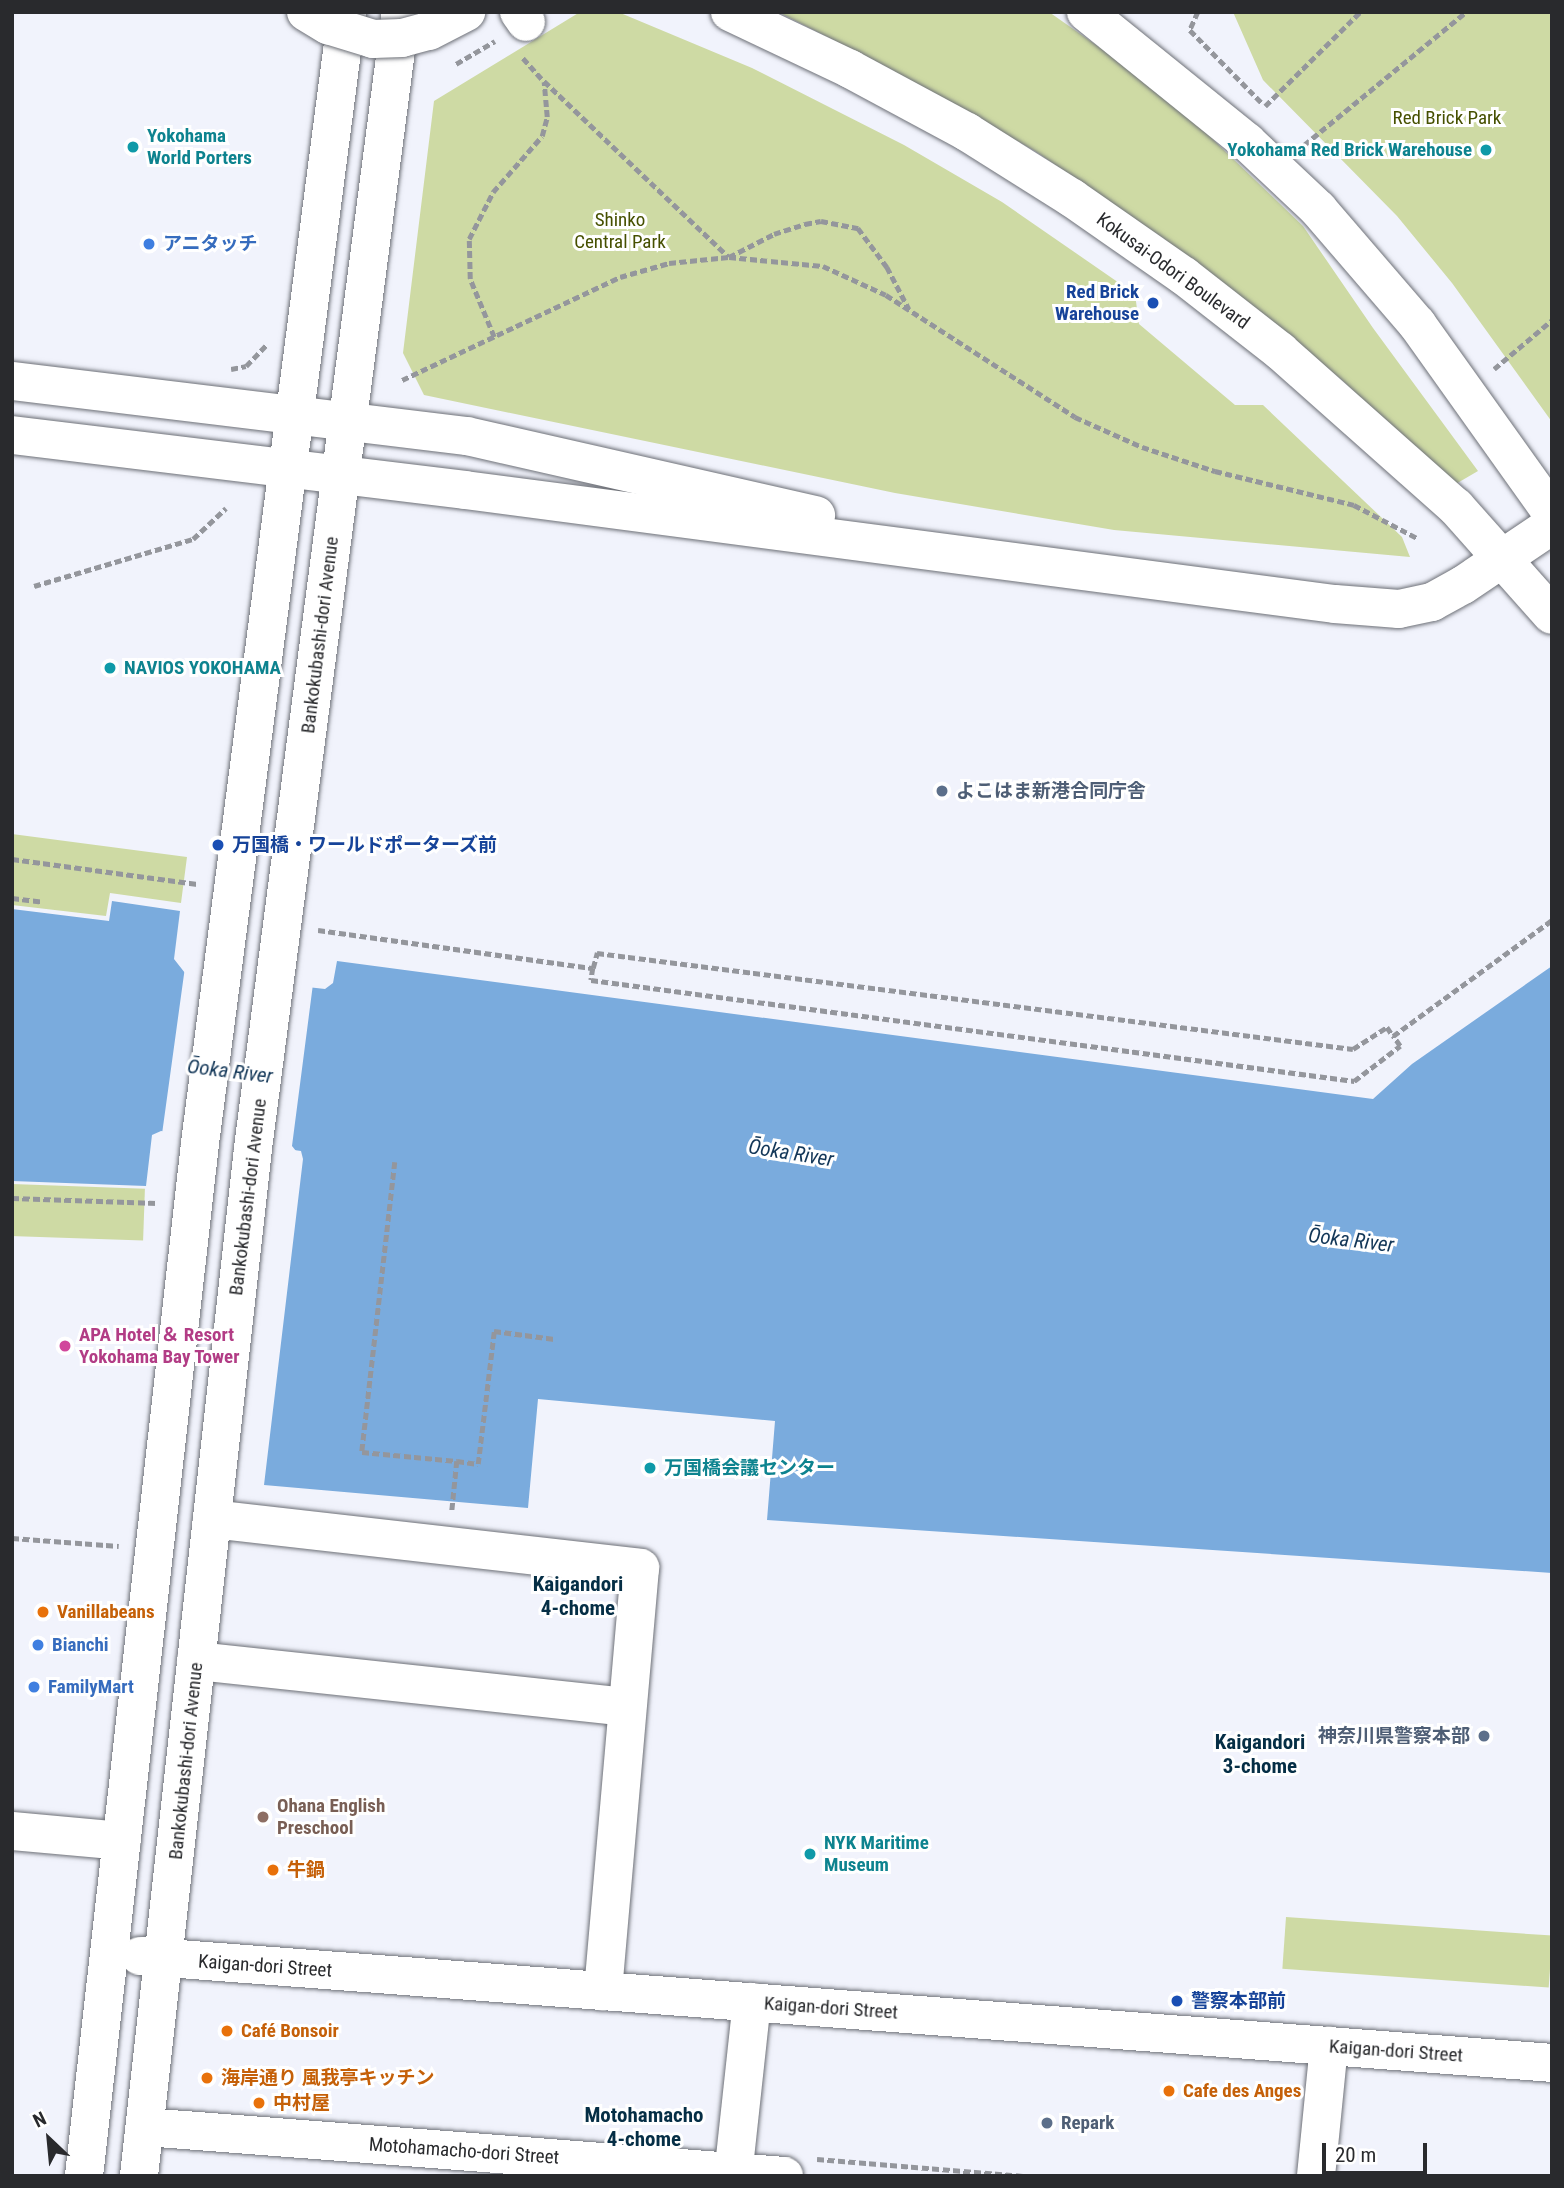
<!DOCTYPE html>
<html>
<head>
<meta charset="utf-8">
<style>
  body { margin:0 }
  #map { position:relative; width:1564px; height:2188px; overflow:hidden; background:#f1f3fc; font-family:"Roboto Condensed","Noto Sans JP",sans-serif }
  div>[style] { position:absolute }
  .green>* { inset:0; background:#cedaa4; transform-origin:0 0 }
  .water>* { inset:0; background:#7aabdd }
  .pier>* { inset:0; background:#f1f3fc }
  .path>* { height:4.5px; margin-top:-2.25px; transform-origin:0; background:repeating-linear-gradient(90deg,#94969c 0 7px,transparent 0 10.5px) }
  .roads { filter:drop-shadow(0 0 2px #6d7077) drop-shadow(0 0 2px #6d7077) }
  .minor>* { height:38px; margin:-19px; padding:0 19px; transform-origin:19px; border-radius:19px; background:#fff }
  .bridges { filter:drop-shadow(0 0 2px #6d7077) drop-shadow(0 0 2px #6d7077) }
  .minor-bridge>* { height:38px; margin:-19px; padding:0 19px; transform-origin:19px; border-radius:19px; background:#fff }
  .dots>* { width:19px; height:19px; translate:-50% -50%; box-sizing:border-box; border:4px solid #fff; border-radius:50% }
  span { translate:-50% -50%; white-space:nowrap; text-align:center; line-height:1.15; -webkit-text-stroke:6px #fff; paint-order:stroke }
  .park-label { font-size:19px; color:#465000 }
  .culture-label { font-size:19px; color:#0d838f; font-weight:700 }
  .left { translate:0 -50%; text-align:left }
  .right { translate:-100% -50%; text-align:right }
  .shop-label { font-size:19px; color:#366cbe; font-weight:700 }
  .street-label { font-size:19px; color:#292a2d }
  .transit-label { font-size:19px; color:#164399; font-weight:700 }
  .service-label { font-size:19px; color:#4e5e75; font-weight:700 }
  .hotel-label { font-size:19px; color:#b23c85; font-weight:700 }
  .food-label { font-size:19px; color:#c56008; font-weight:700 }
  .education-label { font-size:19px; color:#785e54; font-weight:700 }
  .water-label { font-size:21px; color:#133758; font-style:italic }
  .neighbourhood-label { font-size:21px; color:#052e45; font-weight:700 }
  .frame { position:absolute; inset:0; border:14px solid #292a2d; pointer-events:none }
  .north { position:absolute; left:14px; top:2104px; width:70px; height:70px; -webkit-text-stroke:5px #fff; paint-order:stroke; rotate:334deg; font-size:19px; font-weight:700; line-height:28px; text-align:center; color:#292a2d }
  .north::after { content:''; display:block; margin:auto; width:24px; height:32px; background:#292a2d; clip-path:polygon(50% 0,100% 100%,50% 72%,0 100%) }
  .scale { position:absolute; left:1322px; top:2143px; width:105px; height:32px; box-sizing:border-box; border:4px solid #292a2d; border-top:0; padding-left:9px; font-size:21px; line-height:24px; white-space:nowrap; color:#292a2d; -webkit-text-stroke:5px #fff; paint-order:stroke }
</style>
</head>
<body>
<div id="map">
  <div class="green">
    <div style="clip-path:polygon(580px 12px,618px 12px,752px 68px,904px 145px,1002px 202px,1135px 294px,1139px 324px,1235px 405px,1263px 405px,1402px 537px,1410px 557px,1114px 530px,895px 493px,424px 395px,403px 353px,434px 101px)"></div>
    <div style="clip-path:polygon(778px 12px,1049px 12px,1106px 52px,1203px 130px,1303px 226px,1373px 328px,1478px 471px,1454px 485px,1343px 381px,1261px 312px,1160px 236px,1035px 151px,883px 65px)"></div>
    <div style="clip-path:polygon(1233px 12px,1552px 12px,1552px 422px,1452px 283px,1397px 216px,1263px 80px)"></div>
    <div style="clip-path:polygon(12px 834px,187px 857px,181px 903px,110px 893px,106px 916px,12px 905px)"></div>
    <div style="left:12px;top:1184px;width:133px;height:52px;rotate:2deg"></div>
    <div style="left:1286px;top:1917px;width:267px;height:52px;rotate:4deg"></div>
  </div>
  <div class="water">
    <div style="clip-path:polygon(112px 901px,180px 911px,174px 959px,185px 973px,325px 989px,333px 983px,337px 961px,1373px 1099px,1412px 1064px,1552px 966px,1552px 1573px,767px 1520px,775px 1421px,538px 1399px,528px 1508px,264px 1485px,303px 1159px,301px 1151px,161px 1131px,152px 1135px,146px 1186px,12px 1181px,12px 909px,109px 921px)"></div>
  </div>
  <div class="pier">
    <div style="clip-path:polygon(185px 967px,313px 984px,292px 1146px,300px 1156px,296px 1195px,298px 1154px,160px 1136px,162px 1134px)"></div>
  </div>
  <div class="path">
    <div style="left:1198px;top:12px;width:20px;rotate:114deg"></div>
    <div style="left:1190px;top:30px;width:103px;rotate:45.4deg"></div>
    <div style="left:523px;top:58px;width:31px;rotate:48deg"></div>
    <div style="left:544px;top:81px;width:255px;rotate:43.6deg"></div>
    <div style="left:729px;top:257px;width:51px;rotate:-27.1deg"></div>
    <div style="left:774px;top:234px;width:33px;rotate:-18deg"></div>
    <div style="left:805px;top:224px;width:16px;rotate:-11deg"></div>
    <div style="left:821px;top:221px;width:38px;rotate:11deg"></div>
    <div style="left:858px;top:228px;width:49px;rotate:53.4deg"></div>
    <div style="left:887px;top:267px;width:47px;rotate:62.4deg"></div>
    <div style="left:456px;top:64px;width:45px;rotate:-30.5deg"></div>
    <div style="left:1265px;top:106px;width:134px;rotate:-44.7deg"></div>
    <div style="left:1304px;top:145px;width:210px;rotate:-39.4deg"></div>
    <div style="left:494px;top:337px;width:63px;rotate:-112.5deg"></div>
    <div style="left:470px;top:279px;width:40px;rotate:-91.4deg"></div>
    <div style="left:469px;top:239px;width:53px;rotate:-62.9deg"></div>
    <div style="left:493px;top:192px;width:74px;rotate:-48.8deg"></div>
    <div style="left:542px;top:136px;width:20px;rotate:-75deg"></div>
    <div style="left:547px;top:117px;width:35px;rotate:-95deg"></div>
    <div style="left:231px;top:369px;width:15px;rotate:-11deg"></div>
    <div style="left:246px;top:366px;width:29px;rotate:-46deg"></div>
    <div style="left:1494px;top:369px;width:76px;rotate:-40.2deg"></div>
    <div style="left:402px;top:380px;width:241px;rotate:-25.3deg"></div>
    <div style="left:620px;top:277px;width:51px;rotate:-15.9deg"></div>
    <div style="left:669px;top:263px;width:60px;rotate:-5.7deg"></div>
    <div style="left:729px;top:257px;width:94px;rotate:5.5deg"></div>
    <div style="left:823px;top:266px;width:69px;rotate:24.7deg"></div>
    <div style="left:886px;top:295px;width:225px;rotate:32.8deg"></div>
    <div style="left:1075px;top:417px;width:73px;rotate:24.1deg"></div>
    <div style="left:1142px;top:447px;width:77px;rotate:18.2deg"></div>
    <div style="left:1215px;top:471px;width:143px;rotate:13.7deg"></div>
    <div style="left:1354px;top:505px;width:71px;rotate:27.6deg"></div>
    <div style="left:34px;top:586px;width:166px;rotate:-16.5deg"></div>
    <div style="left:193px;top:539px;width:45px;rotate:-43.2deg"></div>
    <div style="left:12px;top:859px;width:187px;rotate:7.7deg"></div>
    <div style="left:12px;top:898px;width:31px;rotate:7deg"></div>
    <div style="left:318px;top:930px;width:278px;rotate:7.9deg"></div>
    <div style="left:593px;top:968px;width:12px;rotate:99deg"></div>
    <div style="left:591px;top:980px;width:770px;rotate:7.54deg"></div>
    <div style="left:1354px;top:1081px;width:58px;rotate:-37.3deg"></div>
    <div style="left:1400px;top:1046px;width:12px;rotate:-125deg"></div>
    <div style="left:1393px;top:1036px;width:197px;rotate:-36.1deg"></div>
    <div style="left:593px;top:968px;width:16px;rotate:-75deg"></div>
    <div style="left:597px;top:953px;width:762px;rotate:7.24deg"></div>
    <div style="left:1353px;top:1049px;width:40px;rotate:-32.9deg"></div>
    <div style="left:1387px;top:1027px;width:11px;rotate:56deg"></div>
    <div style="left:395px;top:1162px;width:292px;rotate:96.5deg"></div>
    <div style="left:362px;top:1452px;width:95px;rotate:5.4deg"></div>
    <div style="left:457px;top:1461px;width:50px;rotate:95.7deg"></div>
    <div style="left:12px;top:1198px;width:145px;rotate:2deg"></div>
    <div style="left:457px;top:1461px;width:21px;rotate:8deg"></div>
    <div style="left:478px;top:1464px;width:134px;rotate:-83.1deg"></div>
    <div style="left:494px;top:1331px;width:61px;rotate:7.6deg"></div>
    <div style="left:12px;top:1538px;width:107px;rotate:4.3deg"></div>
    <div style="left:817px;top:2159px;width:209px;rotate:4.7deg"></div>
  </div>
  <div class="roads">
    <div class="minor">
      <div style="left:519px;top:12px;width:12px;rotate:55deg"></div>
      <div style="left:730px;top:12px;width:133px;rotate:25.4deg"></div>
      <div style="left:850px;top:69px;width:133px;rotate:28.3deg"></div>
      <div style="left:967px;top:132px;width:124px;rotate:32.2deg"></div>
      <div style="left:1072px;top:198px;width:136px;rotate:34.9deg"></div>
      <div style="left:1184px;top:276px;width:122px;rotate:38deg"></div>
      <div style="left:1280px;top:351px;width:235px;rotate:41.6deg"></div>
      <div style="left:1456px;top:507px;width:144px;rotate:48.4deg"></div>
      <div style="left:1086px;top:12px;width:207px;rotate:38.9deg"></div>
      <div style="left:1247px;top:142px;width:98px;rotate:43.3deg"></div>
      <div style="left:1318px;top:209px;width:152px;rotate:49.3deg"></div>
      <div style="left:1417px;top:324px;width:232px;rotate:54.5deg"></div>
      <div style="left:12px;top:381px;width:458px;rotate:6.9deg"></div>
      <div style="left:467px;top:436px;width:358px;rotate:12.8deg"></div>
      <div style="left:12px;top:435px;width:456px;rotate:6.9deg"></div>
      <div style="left:465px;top:490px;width:877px;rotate:7.47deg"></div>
      <div style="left:1335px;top:604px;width:64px;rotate:4.5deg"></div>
      <div style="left:1399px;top:609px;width:34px;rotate:-12deg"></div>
      <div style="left:1432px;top:602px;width:35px;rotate:-29deg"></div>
      <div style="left:1463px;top:585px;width:107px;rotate:-34deg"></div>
      <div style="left:212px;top:1519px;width:431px;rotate:6.5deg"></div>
      <div style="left:640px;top:1568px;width:425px;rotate:95deg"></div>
      <div style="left:196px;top:1661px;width:432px;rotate:6.1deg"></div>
      <div style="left:12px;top:1831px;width:110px;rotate:5.2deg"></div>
      <div style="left:140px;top:1956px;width:1416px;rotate:4.33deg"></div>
      <div style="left:145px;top:2127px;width:641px;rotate:4.38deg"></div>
      <div style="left:84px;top:2176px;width:1039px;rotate:-83.59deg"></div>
      <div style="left:200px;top:1143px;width:1141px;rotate:-82.59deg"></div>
      <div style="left:139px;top:2176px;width:1034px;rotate:-83.67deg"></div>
      <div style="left:253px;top:1148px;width:1146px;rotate:-82.58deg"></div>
      <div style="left:733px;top:2176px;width:175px;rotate:-83.8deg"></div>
      <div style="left:1316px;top:2176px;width:131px;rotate:-84.3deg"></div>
    </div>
  </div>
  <div class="bridges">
    <div class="minor-bridge">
      <div style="left:306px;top:12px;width:26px;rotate:31deg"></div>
      <div style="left:328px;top:25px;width:47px;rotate:17.3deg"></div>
      <div style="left:373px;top:39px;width:29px;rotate:-2deg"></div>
      <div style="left:402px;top:38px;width:28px;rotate:-15deg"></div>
      <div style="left:429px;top:31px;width:42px;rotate:-27.2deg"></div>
    </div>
  </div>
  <div class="dots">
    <div style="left:133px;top:147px;background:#0f9aa8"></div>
    <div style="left:1486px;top:150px;background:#0f9aa8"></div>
    <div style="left:149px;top:244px;background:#3f7fe0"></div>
    <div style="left:1153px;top:303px;background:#1a4fb4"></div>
    <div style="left:110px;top:668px;background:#0f9aa8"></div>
    <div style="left:942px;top:791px;background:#5c6f8a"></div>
    <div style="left:218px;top:845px;background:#1a4fb4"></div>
    <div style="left:65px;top:1346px;background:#d1479c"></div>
    <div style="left:650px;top:1468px;background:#0f9aa8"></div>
    <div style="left:43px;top:1612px;background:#e8710a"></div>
    <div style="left:38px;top:1645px;background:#3f7fe0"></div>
    <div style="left:34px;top:1687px;background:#3f7fe0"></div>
    <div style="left:1484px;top:1736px;background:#5c6f8a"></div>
    <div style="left:263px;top:1817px;background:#8d6e63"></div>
    <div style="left:810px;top:1854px;background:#0f9aa8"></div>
    <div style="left:273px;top:1870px;background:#e8710a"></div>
    <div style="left:1177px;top:2001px;background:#1a4fb4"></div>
    <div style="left:227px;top:2031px;background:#e8710a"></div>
    <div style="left:207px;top:2078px;background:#e8710a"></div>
    <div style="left:1169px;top:2091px;background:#e8710a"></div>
    <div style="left:259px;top:2103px;background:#e8710a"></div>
    <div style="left:1047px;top:2123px;background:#5c6f8a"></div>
  </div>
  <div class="park-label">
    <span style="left:1447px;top:118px">Red Brick Park</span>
    <span style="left:620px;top:231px">Shinko<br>Central Park</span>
  </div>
  <div class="culture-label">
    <span class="left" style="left:147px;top:147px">Yokohama<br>World Porters</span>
    <span class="right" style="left:1472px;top:150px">Yokohama Red Brick Warehouse</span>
    <span class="left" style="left:124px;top:668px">NAVIOS YOKOHAMA</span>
    <span class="left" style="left:664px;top:1468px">万国橋会議センター</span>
    <span class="left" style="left:824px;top:1854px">NYK Maritime<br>Museum</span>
  </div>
  <div class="shop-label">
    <span class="left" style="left:163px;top:244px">アニタッチ</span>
    <span class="left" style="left:52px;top:1645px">Bianchi</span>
    <span class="left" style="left:48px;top:1687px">FamilyMart</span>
  </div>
  <div class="street-label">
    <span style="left:1173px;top:271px;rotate:36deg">Kokusai-Odori Boulevard</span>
    <span style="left:320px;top:635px;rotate:-83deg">Bankokubashi-dori Avenue</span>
    <span style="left:248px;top:1197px;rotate:-83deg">Bankokubashi-dori Avenue</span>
    <span style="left:186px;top:1761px;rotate:-84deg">Bankokubashi-dori Avenue</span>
    <span style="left:265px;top:1966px;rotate:4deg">Kaigan-dori Street</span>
    <span style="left:831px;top:2008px;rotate:4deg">Kaigan-dori Street</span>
    <span style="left:1396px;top:2051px;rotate:4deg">Kaigan-dori Street</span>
    <span style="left:464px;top:2151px;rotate:4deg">Motohamacho-dori Street</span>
  </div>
  <div class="transit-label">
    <span class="right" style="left:1139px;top:303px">Red Brick<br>Warehouse</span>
    <span class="left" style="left:232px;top:845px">万国橋・ワールドポーターズ前</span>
    <span class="left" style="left:1191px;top:2001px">警察本部前</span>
  </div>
  <div class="service-label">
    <span class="left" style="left:956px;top:791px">よこはま新港合同庁舎</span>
    <span class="right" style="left:1470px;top:1736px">神奈川県警察本部</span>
    <span class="left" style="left:1061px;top:2123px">Repark</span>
  </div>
  <div class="hotel-label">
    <span class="left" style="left:79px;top:1346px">APA Hotel ＆ Resort<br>Yokohama Bay Tower</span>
  </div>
  <div class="food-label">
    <span class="left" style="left:57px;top:1612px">Vanillabeans</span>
    <span class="left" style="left:287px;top:1870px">牛鍋</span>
    <span class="left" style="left:241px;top:2031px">Café Bonsoir</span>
    <span class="left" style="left:221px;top:2078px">海岸通り 風我亭キッチン</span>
    <span class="left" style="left:1183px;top:2091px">Cafe des Anges</span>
    <span class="left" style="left:273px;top:2103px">中村屋</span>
  </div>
  <div class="education-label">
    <span class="left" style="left:277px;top:1817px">Ohana English<br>Preschool</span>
  </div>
  <div class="water-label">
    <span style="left:230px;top:1071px;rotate:7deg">Ōoka River</span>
    <span style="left:791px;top:1153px;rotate:9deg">Ōoka River</span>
    <span style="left:1351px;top:1240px;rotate:7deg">Ōoka River</span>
  </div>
  <div class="neighbourhood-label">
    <span style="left:578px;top:1596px">Kaigandori<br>4-chome</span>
    <span style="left:1260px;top:1754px">Kaigandori<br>3-chome</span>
    <span style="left:644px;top:2127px">Motohamacho<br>4-chome</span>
  </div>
  <div class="frame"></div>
  <div class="north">N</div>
  <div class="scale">20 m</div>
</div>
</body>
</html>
